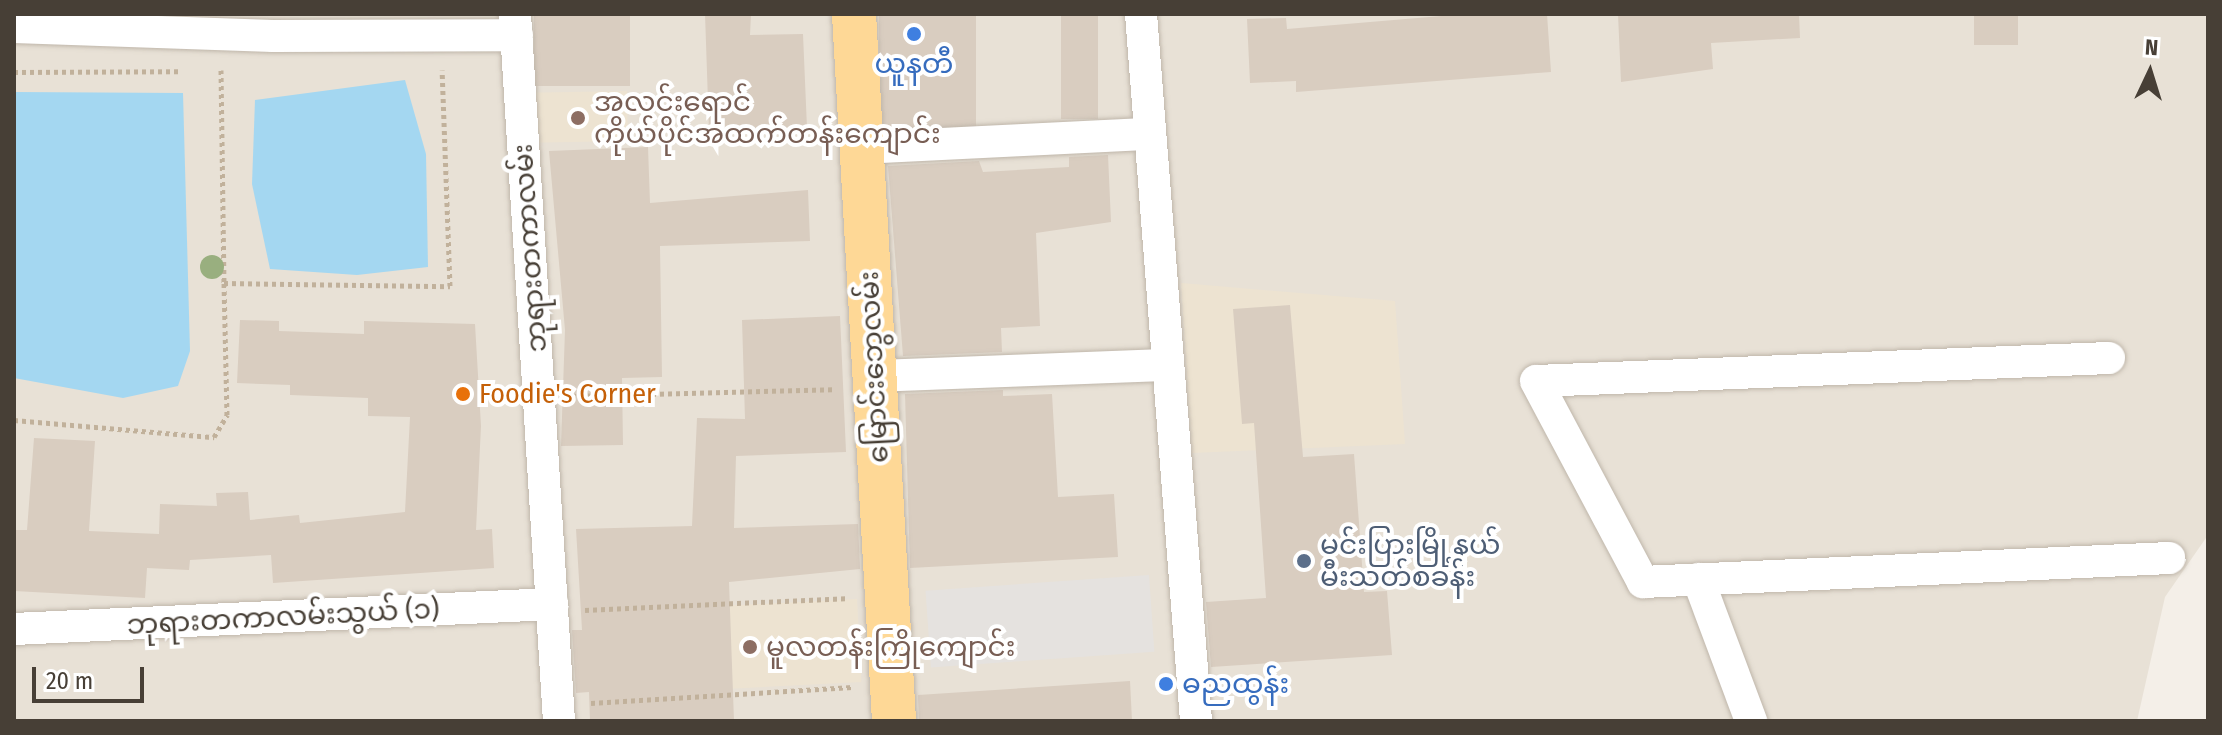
<!DOCTYPE html>
<html>
<head>
<meta charset="utf-8">
<style>
  body { margin:0 }
  #map { position:relative; width:2222px; height:735px; overflow:hidden; background:#f4efe8; font-family:"Fira Sans Condensed","Noto Sans Myanmar",sans-serif }
  div>[style] { position:absolute }
  .residential>* { inset:0; background:#e8e1d6 }
  .education>* { inset:0; background:#ede3d1; transform-origin:0 0 }
  .parking>* { inset:0; background:#e5e2df; transform-origin:0 0 }
  .water>* { inset:0; background:#a4d7f1 }
  .building>* { inset:0; background:#d9cdc0; transform-origin:0 0 }
  .path>* { height:5px; margin-top:-2.5px; transform-origin:0; background:repeating-linear-gradient(90deg,#c1b19b 0 4px,transparent 0 8px) }
  .roads { filter:drop-shadow(0 0 2px #bfb6aa) drop-shadow(0 0 2px #bfb6aa) }
  .street>* { height:32px; margin:-16px; padding:0 16px; transform-origin:16px; border-radius:16px; background:#fff }
  .primary>* { height:44px; margin:-22px; padding:0 22px; transform-origin:22px; border-radius:22px; background:#fed896 }
  .trees>* { width:24px; height:24px; margin:-12px; border-radius:50%; background:#99af7f }
  .dots>* { width:22px; height:22px; translate:-50% -50%; box-sizing:border-box; border:4px solid #fff; border-radius:50% }
  span { translate:-50% -50%; white-space:nowrap; text-align:center; line-height:1.15; -webkit-text-stroke:8px #fff; paint-order:stroke }
  .shop-label { font-size:28px; color:#366cbe }
  .left { translate:0 -50%; text-align:left }
  .education-label { font-size:28px; color:#785e54 }
  .street-label { font-size:28px; color:#473f36 }
  .food-label { font-size:28px; color:#c56008 }
  .service-label { font-size:28px; color:#4e5e75 }
  .frame { position:absolute; inset:0; border:16px solid #473f36; pointer-events:none }
  .north { position:absolute; left:2110px; top:32px; width:80px; height:80px; -webkit-text-stroke:6px #fff; paint-order:stroke; rotate:4deg; font-size:22px; font-weight:700; line-height:32px; text-align:center; color:#473f36 }
  .north::after { content:''; display:block; margin:auto; width:28px; height:36px; background:#473f36; clip-path:polygon(50% 0,100% 100%,50% 72%,0 100%) }
  .scale { position:absolute; left:32px; top:667px; width:112px; height:36px; box-sizing:border-box; border:4px solid #473f36; border-top:0; padding-left:10px; font-size:24px; line-height:28px; white-space:nowrap; color:#473f36; -webkit-text-stroke:6px #fff; paint-order:stroke }
</style>
</head>
<body>
<div id="map">
  <div class="residential">
    <div style="clip-path:polygon(14px 14px,2208px 14px,2208px 535px,2165px 597px,2137px 721px,14px 721px)"></div>
  </div>
  <div class="education">
    <div style="left:627px;top:91px;width:50px;height:99px;rotate:89deg"></div>
    <div style="clip-path:polygon(1181px 283px,1395px 301px,1405px 444px,1192px 453px)"></div>
    <div style="left:857px;top:599px;width:83px;height:218px;rotate:87deg"></div>
  </div>
  <div class="parking">
    <div style="left:1149px;top:575px;width:77px;height:224px;rotate:86deg"></div>
  </div>
  <div class="water">
    <div style="clip-path:polygon(405px 80px,426px 154px,428px 267px,357px 275px,270px 269px,252px 184px,255px 100px)"></div>
    <div style="clip-path:polygon(14px 92px,183px 93px,190px 351px,178px 386px,123px 398px,14px 378px)"></div>
  </div>
  <div class="building">
    <div style="left:534px;top:14px;width:96px;height:72px"></div>
    <div style="clip-path:polygon(705px 14px,751px 14px,750px 35px,803px 34px,807px 128px,709px 131px)"></div>
    <div style="left:879px;top:14px;width:97px;height:114px"></div>
    <div style="left:1061px;top:14px;width:37px;height:105px"></div>
    <div style="clip-path:polygon(1465px 14px,1547px 14px,1551px 72px,1296px 92px,1296px 81px,1250px 83px,1247px 19px,1286px 18px,1287px 29px)"></div>
    <div style="clip-path:polygon(1618px 14px,1799px 14px,1800px 38px,1711px 43px,1713px 69px,1621px 82px)"></div>
    <div style="left:1974px;top:14px;width:44px;height:31px"></div>
    <div style="clip-path:polygon(648px 147px,650px 203px,808px 190px,810px 241px,660px 246px,662px 377px,622px 378px,623px 445px,561px 446px,565px 330px,549px 151px)"></div>
    <div style="clip-path:polygon(1108px 155px,1111px 222px,1036px 233px,1040px 326px,1001px 328px,1002px 352px,903px 356px,888px 166px,979px 161px,983px 172px,1069px 167px,1069px 157px)"></div>
    <div style="clip-path:polygon(1290px 305px,1303px 457px,1354px 454px,1364px 592px,1387px 591px,1392px 655px,1211px 667px,1206px 602px,1266px 598px,1254px 423px,1242px 424px,1233px 309px)"></div>
    <div style="clip-path:polygon(840px 316px,846px 452px,736px 456px,734px 528px,858px 524px,860px 569px,729px 582px,734px 721px,590px 721px,589px 692px,576px 693px,572px 630px,582px 630px,576px 529px,692px 526px,697px 418px,745px 419px,742px 320px)"></div>
    <div style="clip-path:polygon(240px 320px,279px 321px,279px 331px,364px 334px,364px 321px,475px 324px,481px 426px,476px 530px,492px 529px,494px 568px,273px 583px,271px 555px,190px 560px,189px 570px,147px 568px,145px 598px,14px 591px,14px 530px,27px 530px,34px 438px,95px 441px,89px 531px,159px 534px,160px 504px,217px 506px,216px 493px,248px 492px,250px 520px,299px 515px,300px 523px,405px 512px,410px 417px,368px 416px,368px 398px,290px 395px,290px 385px,237px 383px)"></div>
    <div style="clip-path:polygon(1003px 390px,1003px 396px,1052px 394px,1058px 497px,1114px 494px,1118px 557px,910px 568px,905px 394px)"></div>
    <div style="clip-path:polygon(1130px 681px,1132px 721px,919px 721px,918px 695px)"></div>
  </div>
  <div class="path">
    <div style="left:221px;top:70px;width:213px;rotate:89.2deg"></div>
    <div style="left:14px;top:72px;width:167px;rotate:-0.3deg"></div>
    <div style="left:572px;top:396px;width:262px;rotate:-1.5deg"></div>
    <div style="left:14px;top:420px;width:201px;rotate:4.9deg"></div>
    <div style="left:214px;top:437px;width:26px;rotate:-59deg"></div>
    <div style="left:227px;top:415px;width:132px;rotate:-91.3deg"></div>
    <div style="left:224px;top:283px;width:226px;rotate:0.8deg"></div>
    <div style="left:450px;top:286px;width:216px;rotate:-92.1deg"></div>
    <div style="left:585px;top:610px;width:261px;rotate:-2.6deg"></div>
    <div style="left:591px;top:703px;width:262px;rotate:-3.5deg"></div>
  </div>
  <div class="roads">
    <div class="street">
      <div style="left:515px;top:14px;width:708px;rotate:86.44deg"></div>
      <div style="left:1141px;top:14px;width:709px;rotate:85.55deg"></div>
      <div style="left:14px;top:27px;width:259px;rotate:2deg"></div>
      <div style="left:273px;top:36px;width:244px;rotate:-0.2deg"></div>
      <div style="left:861px;top:148px;width:289px;rotate:-2.8deg"></div>
      <div style="left:2109px;top:358px;width:573px;rotate:177.7deg"></div>
      <div style="left:1536px;top:381px;width:228px;rotate:62deg"></div>
      <div style="left:1643px;top:582px;width:527px;rotate:-2.61deg"></div>
      <div style="left:875px;top:376px;width:293px;rotate:-2.2deg"></div>
      <div style="left:1698px;top:579px;width:152px;rotate:69.5deg"></div>
      <div style="left:14px;top:629px;width:539px;rotate:-2.66deg"></div>
    </div>
    <div class="primary">
      <div style="left:854px;top:14px;width:708px;rotate:86.76deg"></div>
    </div>
  </div>
  <div class="trees">
    <div style="left:212px;top:267px"></div>
  </div>
  <div class="dots">
    <div style="left:914px;top:34px;background:#3f7fe0"></div>
    <div style="left:578px;top:118px;background:#8d6e63"></div>
    <div style="left:463px;top:394px;background:#e8710a"></div>
    <div style="left:1304px;top:561px;background:#5c6f8a"></div>
    <div style="left:750px;top:647px;background:#8d6e63"></div>
    <div style="left:1166px;top:684px;background:#3f7fe0"></div>
  </div>
  <div class="shop-label">
    <span style="left:914px;top:64px">ယူနတီ</span>
    <span class="left" style="left:1182px;top:684px">ဓညထွန်း</span>
  </div>
  <div class="education-label">
    <span class="left" style="left:594px;top:118px">အလင်းရောင်<br>ကိုယ်ပိုင်အထက်တန်းကျောင်း</span>
    <span class="left" style="left:766px;top:647px">မူလတန်းကြိုကျောင်း</span>
  </div>
  <div class="street-label">
    <span style="left:530px;top:248px;rotate:-94deg">ဘုရားတကာလမ်း</span>
    <span style="left:874px;top:367px;rotate:-93deg">မြောင်းဘွေလမ်း</span>
    <span style="left:283px;top:617px;rotate:-3deg">ဘုရားတကာလမ်းသွယ် (၁)</span>
  </div>
  <div class="food-label">
    <span class="left" style="left:479px;top:394px">Foodie's Corner</span>
  </div>
  <div class="service-label">
    <span class="left" style="left:1320px;top:561px">မင်းပြားမြို့နယ်<br>မီးသတ်စခန်း</span>
  </div>
  <div class="frame"></div>
  <div class="north">N</div>
  <div class="scale">20 m</div>
</div>
</body>
</html>
